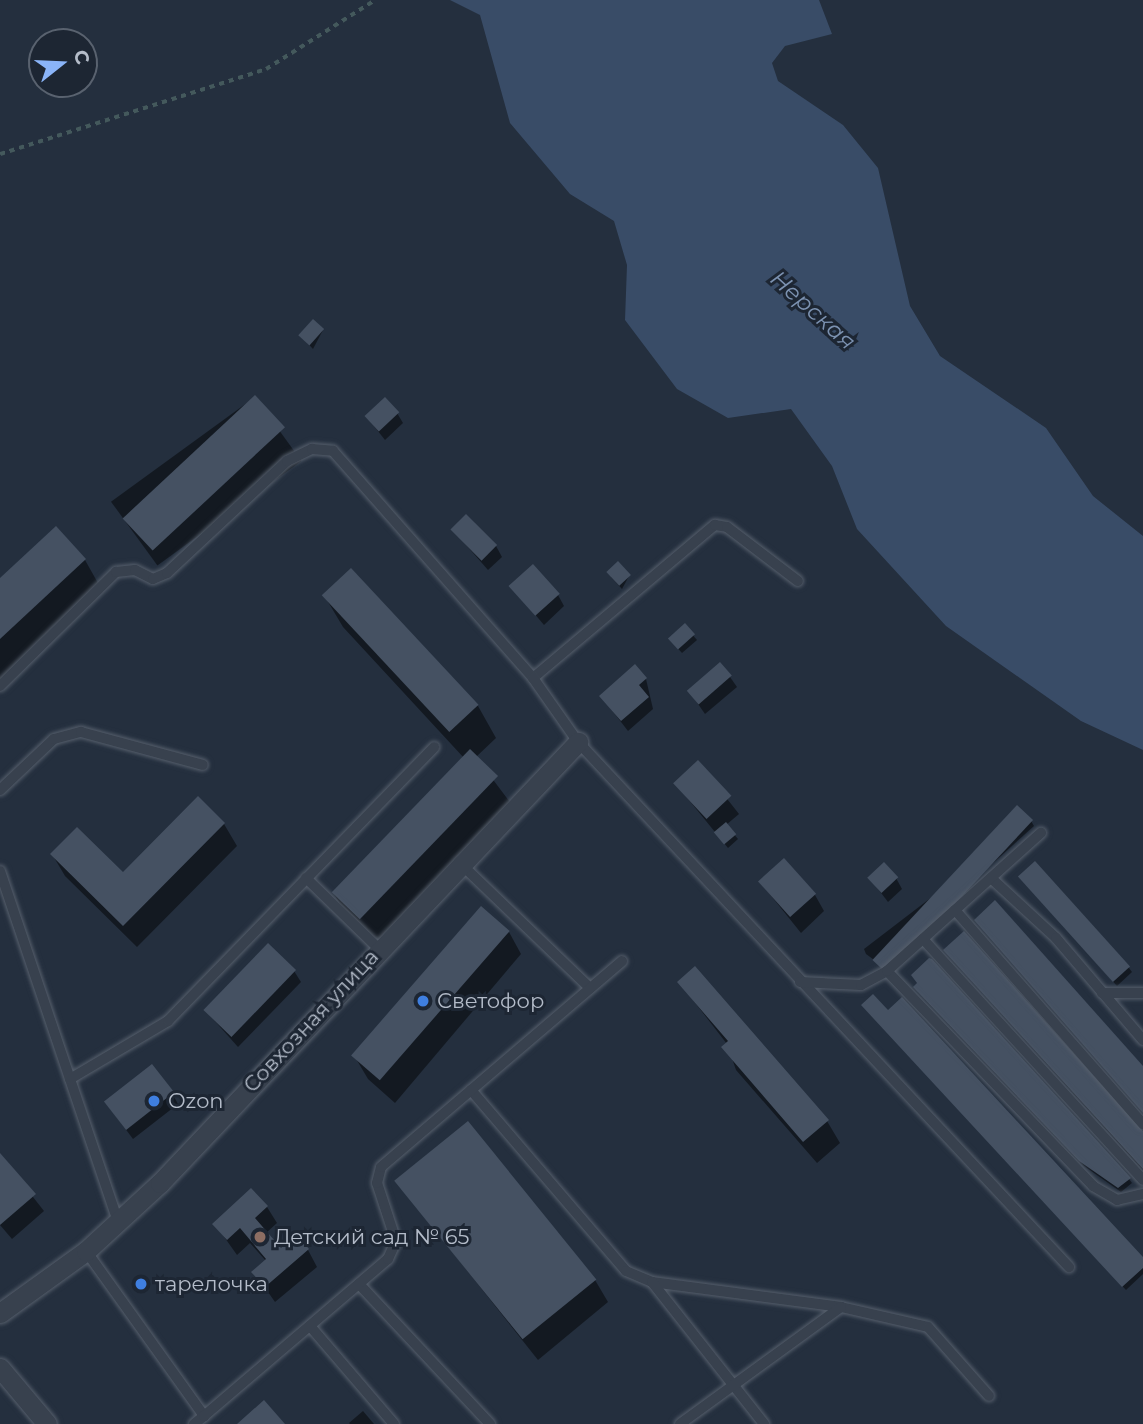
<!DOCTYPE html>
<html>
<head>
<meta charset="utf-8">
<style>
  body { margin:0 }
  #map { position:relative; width:1143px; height:1424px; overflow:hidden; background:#242f3e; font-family:Montserrat,sans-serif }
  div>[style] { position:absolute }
  .water>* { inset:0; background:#394c67 }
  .shadow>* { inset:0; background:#0007; transform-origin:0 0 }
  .building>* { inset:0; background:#455162; transform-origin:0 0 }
  .path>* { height:3.5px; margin-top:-1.75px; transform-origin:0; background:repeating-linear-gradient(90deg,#44595c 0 5px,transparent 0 10px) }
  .roads { filter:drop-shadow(0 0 2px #565f6c) drop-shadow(0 0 2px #565f6c) }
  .lane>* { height:10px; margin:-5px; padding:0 5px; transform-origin:5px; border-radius:5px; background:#38414e }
  .street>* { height:19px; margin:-9.5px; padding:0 9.5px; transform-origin:9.5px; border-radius:9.5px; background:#38414e }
  .dots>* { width:19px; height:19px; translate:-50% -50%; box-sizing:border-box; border:4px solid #1d2633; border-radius:50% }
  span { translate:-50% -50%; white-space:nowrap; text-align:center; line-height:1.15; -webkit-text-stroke:6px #1d2633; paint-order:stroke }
  .poi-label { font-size:21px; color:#b4bcc9 }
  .left { translate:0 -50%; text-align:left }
  .street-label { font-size:21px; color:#b4bcc9 }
  .water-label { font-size:23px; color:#7c92b1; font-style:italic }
  .north { position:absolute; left:28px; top:28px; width:70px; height:70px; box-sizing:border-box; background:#1d2633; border:2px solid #59626f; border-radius:50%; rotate:72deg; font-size:19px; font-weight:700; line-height:28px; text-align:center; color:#b4bcc9 }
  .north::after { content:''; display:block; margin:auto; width:24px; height:32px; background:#8ab4f8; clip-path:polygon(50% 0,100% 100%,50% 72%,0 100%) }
</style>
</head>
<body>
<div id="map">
  <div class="water">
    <div style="clip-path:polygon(450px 0,819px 0,832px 34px,785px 46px,772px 63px,778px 81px,843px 125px,878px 168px,910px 306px,940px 356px,1046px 428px,1093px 496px,1143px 536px,1143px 750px,1081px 721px,946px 626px,857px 529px,832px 466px,791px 409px,728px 418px,677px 389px,625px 320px,627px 265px,614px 221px,570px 194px,510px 123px,480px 15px)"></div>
  </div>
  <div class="shadow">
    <div style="clip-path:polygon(323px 330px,313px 349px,301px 336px)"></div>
    <div style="left:255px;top:397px;width:79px;height:178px;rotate:54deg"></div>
    <div style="clip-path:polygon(397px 413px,403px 423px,385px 440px,366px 416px)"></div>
    <div style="clip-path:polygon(453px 530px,496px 546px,502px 557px,488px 570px)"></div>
    <div style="clip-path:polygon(85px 560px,103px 592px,0 688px,0 581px)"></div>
    <div style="clip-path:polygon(629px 576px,622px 589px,611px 577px)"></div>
    <div style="clip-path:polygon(511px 586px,558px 595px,564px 606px,544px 625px)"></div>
    <div style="clip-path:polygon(324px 595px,478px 706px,496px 738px,476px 757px,515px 809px,378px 950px,352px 925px,333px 892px,464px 758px,343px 627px)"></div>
    <div style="clip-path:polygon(684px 625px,697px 640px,682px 653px,673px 643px)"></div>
    <div style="clip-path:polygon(730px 677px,737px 687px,705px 714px,689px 691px)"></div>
    <div style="clip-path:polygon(646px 679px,653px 709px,628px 731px,601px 696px)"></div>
    <div style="clip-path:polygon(698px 762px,739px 814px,726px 825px,738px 839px,728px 848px,675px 783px)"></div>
    <div style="clip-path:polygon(1031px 821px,1034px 826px,881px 965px,866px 954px,864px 949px)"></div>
    <div style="clip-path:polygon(224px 824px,237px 846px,137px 947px,65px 876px,52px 854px,123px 874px)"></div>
    <div style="clip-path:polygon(869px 877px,896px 878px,902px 889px,888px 902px)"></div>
    <div style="clip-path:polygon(1023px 881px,1129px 968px,1132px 972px,1117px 986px)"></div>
    <div style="clip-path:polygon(760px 882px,815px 895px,824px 911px,801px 933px)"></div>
    <div style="clip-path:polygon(509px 932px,521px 954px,395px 1103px,368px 1079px,355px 1057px)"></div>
    <div style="clip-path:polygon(948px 955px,1143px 1131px,1143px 1170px)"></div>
    <div style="clip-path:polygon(294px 971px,301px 982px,238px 1047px,205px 1010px)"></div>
    <div style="clip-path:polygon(679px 982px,827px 1121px,840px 1143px,817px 1163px,736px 1070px,727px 1044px)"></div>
    <div style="clip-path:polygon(919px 984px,1129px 1179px,1132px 1183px,1121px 1192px,1084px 1166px,918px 992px)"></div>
    <div style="clip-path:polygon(863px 1006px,1143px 1259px,1143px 1274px,1126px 1290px)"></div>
    <div style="clip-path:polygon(172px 1093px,178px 1104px,133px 1139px,106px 1103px)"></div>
    <div style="clip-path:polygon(0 1155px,44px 1211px,12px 1239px,0 1225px)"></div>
    <div style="clip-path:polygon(397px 1182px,595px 1280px,608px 1302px,538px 1360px)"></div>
    <div style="clip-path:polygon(267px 1207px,277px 1223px,266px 1233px,281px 1251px,308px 1250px,317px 1267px,275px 1302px,254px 1272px,266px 1261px,250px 1243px,237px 1255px,215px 1224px)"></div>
    <div style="clip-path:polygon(363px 1411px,374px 1424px,350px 1424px,349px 1423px)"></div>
  </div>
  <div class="building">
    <div style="left:313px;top:319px;width:15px;height:22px;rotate:42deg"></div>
    <div style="left:255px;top:395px;width:44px;height:181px;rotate:47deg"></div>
    <div style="left:385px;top:397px;width:21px;height:28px;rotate:47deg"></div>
    <div style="left:466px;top:514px;width:44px;height:22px;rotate:45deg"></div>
    <div style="clip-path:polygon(56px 526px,86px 559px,0 639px,0 578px)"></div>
    <div style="left:618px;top:561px;width:19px;height:16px;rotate:47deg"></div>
    <div style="left:533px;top:564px;width:40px;height:33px;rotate:48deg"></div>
    <div style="left:351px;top:568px;width:187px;height:40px;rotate:47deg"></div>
    <div style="left:685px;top:623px;width:15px;height:23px;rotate:48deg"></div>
    <div style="left:720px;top:662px;width:18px;height:44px;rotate:49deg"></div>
    <div style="clip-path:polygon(635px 664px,647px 678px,639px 685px,649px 697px,621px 721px,599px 696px)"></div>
    <div style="left:470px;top:749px;width:39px;height:199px;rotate:44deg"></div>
    <div style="left:698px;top:760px;width:49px;height:34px;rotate:47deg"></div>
    <div style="clip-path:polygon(198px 796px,225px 823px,123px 926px,50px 854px,77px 827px,123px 872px)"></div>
    <div style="left:1017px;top:805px;width:22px;height:212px;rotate:43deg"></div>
    <div style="left:726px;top:822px;width:16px;height:16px;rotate:50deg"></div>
    <div style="left:784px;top:858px;width:48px;height:35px;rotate:48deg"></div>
    <div style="left:1035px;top:861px;width:142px;height:23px;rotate:48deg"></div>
    <div style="left:884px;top:862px;width:21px;height:23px;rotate:47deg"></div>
    <div style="clip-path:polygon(995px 900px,1143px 1066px,1143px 1113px,974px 920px)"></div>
    <div style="left:481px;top:906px;width:38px;height:198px;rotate:41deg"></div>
    <div style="clip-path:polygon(964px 931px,1143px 1131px,1143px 1169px,943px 950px)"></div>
    <div style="left:268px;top:943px;width:39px;height:93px;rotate:44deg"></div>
    <div style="clip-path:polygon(929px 958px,932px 959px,1131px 1178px,1118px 1188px,1079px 1161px,913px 987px,917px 983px,911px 975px)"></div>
    <div style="clip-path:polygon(695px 966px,829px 1120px,803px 1142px,721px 1047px,728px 1041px,677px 982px)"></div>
    <div style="clip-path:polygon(873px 994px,888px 1010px,902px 997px,1143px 1257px,1143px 1268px,1122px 1287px,861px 1005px)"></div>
    <div style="left:152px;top:1064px;width:36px;height:61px;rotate:52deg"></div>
    <div style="left:468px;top:1121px;width:204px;height:95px;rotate:51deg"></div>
    <div style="clip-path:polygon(0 1153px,36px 1194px,0 1225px)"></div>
    <div style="clip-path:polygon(251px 1188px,268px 1206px,255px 1218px,281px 1248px,296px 1234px,309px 1249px,265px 1287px,251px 1272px,266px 1259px,240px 1228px,227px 1240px,212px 1224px)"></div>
    <div style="clip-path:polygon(264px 1400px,285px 1424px,237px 1424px)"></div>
  </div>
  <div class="path">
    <div style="left:0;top:154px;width:279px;rotate:-17.7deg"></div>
    <div style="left:266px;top:69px;width:129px;rotate:-32.3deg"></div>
  </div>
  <div class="roads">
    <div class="lane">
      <div style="left:533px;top:678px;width:238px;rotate:-40.1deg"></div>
      <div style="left:715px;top:525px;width:12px;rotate:9deg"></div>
      <div style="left:727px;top:527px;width:89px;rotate:37.3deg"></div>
      <div style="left:0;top:686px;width:163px;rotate:-44.5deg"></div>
      <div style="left:116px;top:572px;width:19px;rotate:-6deg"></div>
      <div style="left:135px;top:570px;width:20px;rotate:27deg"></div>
      <div style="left:153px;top:579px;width:15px;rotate:-23deg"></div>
      <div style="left:167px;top:573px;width:164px;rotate:-43deg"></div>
      <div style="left:287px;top:461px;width:28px;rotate:-26deg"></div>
      <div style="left:312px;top:449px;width:21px;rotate:5deg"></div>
      <div style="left:333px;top:451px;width:303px;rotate:48.6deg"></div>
      <div style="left:533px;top:678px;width:78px;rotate:54.9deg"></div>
      <div style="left:578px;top:742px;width:719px;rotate:46.92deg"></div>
      <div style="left:0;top:790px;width:74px;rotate:-43.4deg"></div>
      <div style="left:54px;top:739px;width:28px;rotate:-15deg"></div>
      <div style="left:81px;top:732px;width:126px;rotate:15.1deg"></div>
      <div style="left:459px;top:862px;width:182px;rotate:43.9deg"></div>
      <div style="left:0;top:871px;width:366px;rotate:71.4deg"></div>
      <div style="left:306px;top:878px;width:100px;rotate:44.2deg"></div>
      <div style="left:991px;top:878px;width:88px;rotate:42.7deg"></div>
      <div style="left:1056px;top:938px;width:134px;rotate:49.5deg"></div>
      <div style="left:955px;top:910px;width:285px;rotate:48.7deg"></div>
      <div style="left:923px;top:939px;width:326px;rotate:47.6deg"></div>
      <div style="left:887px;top:971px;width:298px;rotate:46.2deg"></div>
      <div style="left:1093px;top:1186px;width:28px;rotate:30deg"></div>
      <div style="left:1117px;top:1200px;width:27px;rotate:-13deg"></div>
      <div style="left:800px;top:982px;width:61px;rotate:2.8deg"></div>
      <div style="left:861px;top:985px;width:30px;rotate:-28deg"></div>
      <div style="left:887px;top:971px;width:207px;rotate:-41.9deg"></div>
      <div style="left:1102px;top:993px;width:41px"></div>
      <div style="left:70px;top:1079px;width:114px;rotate:-30.6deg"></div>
      <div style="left:168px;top:1021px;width:382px;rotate:-45.8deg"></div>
      <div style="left:471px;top:1090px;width:238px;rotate:49.4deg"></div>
      <div style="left:626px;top:1271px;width:28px;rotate:23deg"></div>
      <div style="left:652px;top:1282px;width:191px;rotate:7.5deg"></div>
      <div style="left:841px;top:1307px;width:89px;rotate:12.9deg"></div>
      <div style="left:928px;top:1327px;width:92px;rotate:48.5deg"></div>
      <div style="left:86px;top:1251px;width:203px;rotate:54.4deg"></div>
      <div style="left:204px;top:1416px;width:13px;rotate:141deg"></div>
      <div style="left:652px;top:1282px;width:181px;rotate:51.7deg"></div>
      <div style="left:359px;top:1284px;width:192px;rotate:46.9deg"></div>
      <div style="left:310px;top:1326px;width:129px;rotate:49.4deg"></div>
      <div style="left:204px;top:1416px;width:242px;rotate:-40.5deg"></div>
      <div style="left:388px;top:1259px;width:20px;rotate:-66deg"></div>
      <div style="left:396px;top:1241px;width:61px;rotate:-108.1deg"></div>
      <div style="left:377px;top:1183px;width:16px;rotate:-76deg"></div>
      <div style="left:381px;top:1167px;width:317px;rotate:-40.5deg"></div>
      <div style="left:680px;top:1424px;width:199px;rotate:-36deg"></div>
    </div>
    <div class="street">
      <div style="left:0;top:1313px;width:106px;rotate:-35.8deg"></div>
      <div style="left:86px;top:1251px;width:100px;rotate:-42.6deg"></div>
      <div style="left:160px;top:1183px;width:608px;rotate:-46.53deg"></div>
      <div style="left:0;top:1368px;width:73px;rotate:50deg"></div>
    </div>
  </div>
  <div class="dots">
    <div style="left:423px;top:1001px;background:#3f7fe0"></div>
    <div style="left:154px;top:1101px;background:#3f7fe0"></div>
    <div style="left:260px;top:1237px;background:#8d6e63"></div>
    <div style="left:141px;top:1284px;background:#3f7fe0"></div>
  </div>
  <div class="poi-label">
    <span class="left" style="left:437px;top:1001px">Светофор</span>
    <span class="left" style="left:168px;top:1101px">Ozon</span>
    <span class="left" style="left:274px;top:1237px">Детский сад № 65</span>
    <span class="left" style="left:155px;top:1284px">тарелочка</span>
  </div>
  <div class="street-label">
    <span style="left:311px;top:1021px;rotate:-47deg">Совхозная улица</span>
  </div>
  <div class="water-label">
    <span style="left:813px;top:310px;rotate:42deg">Нерская</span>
  </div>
  <div class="north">С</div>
</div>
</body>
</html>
